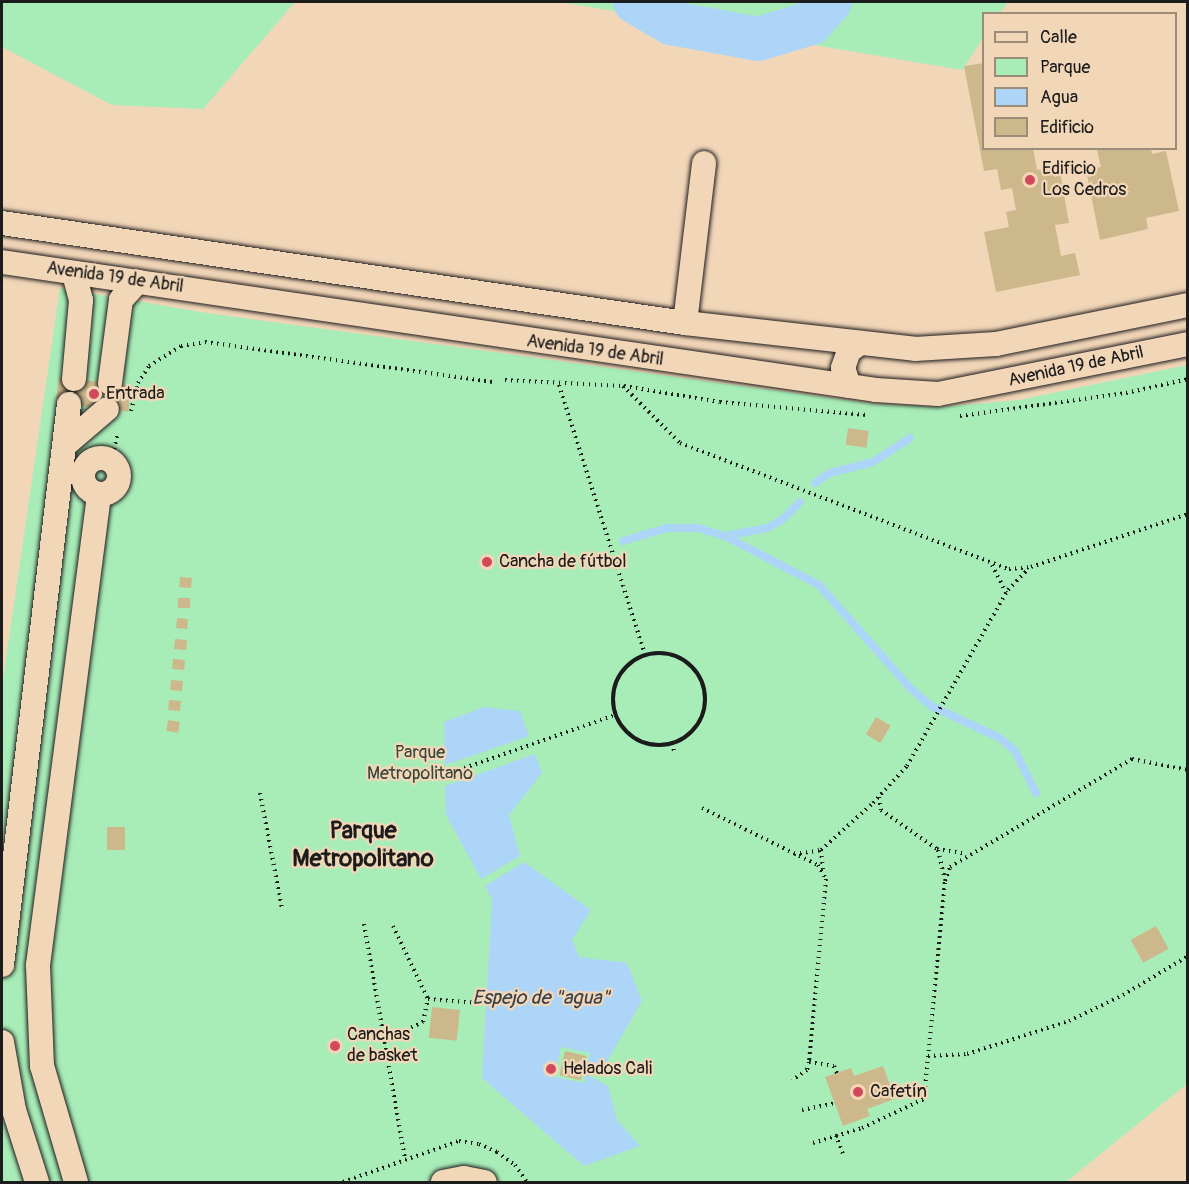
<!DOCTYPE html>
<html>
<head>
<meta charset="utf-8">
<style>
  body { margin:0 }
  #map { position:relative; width:1189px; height:1184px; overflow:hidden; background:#f2d6b8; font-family:Pangolin,sans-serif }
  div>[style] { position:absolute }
  .green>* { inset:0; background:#a8edb8 }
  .water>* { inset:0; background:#add5f8 }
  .stream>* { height:8px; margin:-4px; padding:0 4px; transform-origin:4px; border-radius:4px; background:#add5f8 }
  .river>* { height:44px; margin:-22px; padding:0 22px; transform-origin:22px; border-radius:22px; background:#add5f8 }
  .building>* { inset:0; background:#cdb88c; transform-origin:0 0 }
  .path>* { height:4px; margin-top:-2px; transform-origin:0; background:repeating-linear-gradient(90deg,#1c1c1c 0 1.5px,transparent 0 6px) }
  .path>.ring { margin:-2px; padding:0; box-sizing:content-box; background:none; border:4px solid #1c1c1c; border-radius:50% }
  .roads { filter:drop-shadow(0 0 2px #1c1c1c) drop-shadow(0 0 2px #1c1c1c) }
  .minor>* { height:24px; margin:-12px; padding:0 12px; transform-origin:12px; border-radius:12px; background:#f2d6b8 }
  .minor>.ring { margin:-12px; padding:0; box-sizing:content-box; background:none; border:24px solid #f2d6b8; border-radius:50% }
  .dots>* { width:16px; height:16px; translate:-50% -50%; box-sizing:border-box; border:3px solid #f2d6b8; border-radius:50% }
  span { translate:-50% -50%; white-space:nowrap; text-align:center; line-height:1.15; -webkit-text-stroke:4.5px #f2d6b8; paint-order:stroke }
  .poi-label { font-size:18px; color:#1c1c1c }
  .left { translate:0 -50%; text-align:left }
  .street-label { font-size:18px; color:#1c1c1c }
  .park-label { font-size:18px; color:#38463b }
  .water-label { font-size:20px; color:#394148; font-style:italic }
  .district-label { font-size:24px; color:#1c1c1c; font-weight:700 }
  .frame { position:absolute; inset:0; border:3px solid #1c1c1c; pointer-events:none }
  .legend { position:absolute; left:982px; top:12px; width:195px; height:138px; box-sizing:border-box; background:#f2d6b8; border:2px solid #9c8c7a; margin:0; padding:8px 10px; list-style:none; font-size:18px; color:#1c1c1c }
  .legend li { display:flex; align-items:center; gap:12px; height:30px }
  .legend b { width:30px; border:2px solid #9c8c7a }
</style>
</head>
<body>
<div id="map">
  <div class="green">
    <div style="clip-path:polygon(2px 2px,295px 2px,203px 109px,112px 105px,2px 47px)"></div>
    <div style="clip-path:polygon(560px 2px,1008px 2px,1000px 13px,984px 14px,983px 38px,962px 70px)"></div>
    <div style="clip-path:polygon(60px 288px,207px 313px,875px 404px,940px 407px,1019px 400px,1187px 365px,1187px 1084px,1066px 1182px,2px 1182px,2px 686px)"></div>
  </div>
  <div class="water">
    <div style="clip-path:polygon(484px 707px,520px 711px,529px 736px,445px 765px,444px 722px)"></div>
    <div style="clip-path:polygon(535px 754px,542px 773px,509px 815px,520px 856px,481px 879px,446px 815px,445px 786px)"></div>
    <div style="clip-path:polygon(524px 862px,591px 910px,572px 940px,579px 957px,627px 963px,642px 1001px,605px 1065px,588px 1063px,590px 1053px,561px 1047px,555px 1077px,584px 1083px,586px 1074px,608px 1086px,617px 1120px,640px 1146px,584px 1166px,482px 1078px,492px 899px,485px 886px)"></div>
  </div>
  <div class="stream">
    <div style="left:815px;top:483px;width:18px;rotate:-34deg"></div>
    <div style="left:830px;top:473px;width:44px;rotate:-14.3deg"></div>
    <div style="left:873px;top:462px;width:44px;rotate:-33deg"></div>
    <div style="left:725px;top:536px;width:43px;rotate:-10.8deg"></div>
    <div style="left:767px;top:528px;width:18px;rotate:-29deg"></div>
    <div style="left:783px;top:519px;width:24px;rotate:-45deg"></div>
    <div style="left:623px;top:541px;width:46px;rotate:-16.5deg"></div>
    <div style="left:667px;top:528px;width:31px"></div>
    <div style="left:698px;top:528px;width:28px;rotate:17deg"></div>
    <div style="left:725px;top:536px;width:106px;rotate:27.5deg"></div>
    <div style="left:819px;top:585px;width:139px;rotate:48.5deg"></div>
    <div style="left:911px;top:689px;width:26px;rotate:40deg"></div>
    <div style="left:931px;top:706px;width:76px;rotate:24.9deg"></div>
    <div style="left:1000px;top:738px;width:20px;rotate:41deg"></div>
    <div style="left:1015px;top:751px;width:47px;rotate:63.4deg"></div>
  </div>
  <div class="river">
    <div style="left:635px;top:2px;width:42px;rotate:30.3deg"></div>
    <div style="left:671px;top:23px;width:88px;rotate:10.4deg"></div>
    <div style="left:758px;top:39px;width:55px;rotate:-16.8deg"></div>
    <div style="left:811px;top:23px;width:28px;rotate:-48deg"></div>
  </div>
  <div class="building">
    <div style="clip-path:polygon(984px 63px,984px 148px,1033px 148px,1037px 170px,1059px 166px,1069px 223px,1055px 225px,1061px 256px,1075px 253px,1080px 275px,996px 292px,984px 232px,1009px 227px,1006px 212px,1016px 210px,1012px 188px,1001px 190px,997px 169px,984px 171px,964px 66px)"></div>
    <div style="clip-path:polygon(1151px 148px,1152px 154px,1166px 151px,1179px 211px,1146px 218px,1148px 229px,1100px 240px,1086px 170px,1101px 167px,1097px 150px)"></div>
    <div style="left:59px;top:377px;width:73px;height:26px;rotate:7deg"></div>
    <div style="left:848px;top:428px;width:21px;height:17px;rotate:8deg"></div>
    <div style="left:180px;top:577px;width:12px;height:10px;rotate:5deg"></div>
    <div style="left:178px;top:598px;width:12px;height:10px"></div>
    <div style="left:177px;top:618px;width:11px;height:10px;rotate:5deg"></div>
    <div style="left:175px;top:639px;width:12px;height:10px;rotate:5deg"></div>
    <div style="left:173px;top:659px;width:12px;height:10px;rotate:5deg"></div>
    <div style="left:171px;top:680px;width:12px;height:10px;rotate:5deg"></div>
    <div style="left:169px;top:700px;width:12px;height:10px;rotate:5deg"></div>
    <div style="left:876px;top:717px;width:17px;height:20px;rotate:31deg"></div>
    <div style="left:168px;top:720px;width:12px;height:11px;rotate:9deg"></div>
    <div style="left:107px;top:827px;width:18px;height:23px"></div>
    <div style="left:1156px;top:926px;width:26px;height:29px;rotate:61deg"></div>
    <div style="left:432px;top:1007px;width:28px;height:31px;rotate:6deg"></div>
    <div style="left:565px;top:1051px;width:22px;height:25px;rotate:13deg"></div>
    <div style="clip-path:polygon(883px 1066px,895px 1099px,867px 1109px,870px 1116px,843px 1126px,825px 1077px,851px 1068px,854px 1076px)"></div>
  </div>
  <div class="path">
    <div style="left:505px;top:380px;width:118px;rotate:2.9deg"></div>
    <div style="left:623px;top:386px;width:81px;rotate:45deg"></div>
    <div style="left:680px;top:443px;width:352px;rotate:21deg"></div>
    <div style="left:1009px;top:569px;width:22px;rotate:-5deg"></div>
    <div style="left:1031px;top:567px;width:166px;rotate:-18.7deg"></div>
    <div style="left:559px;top:385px;width:283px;rotate:72.3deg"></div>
    <div style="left:624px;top:386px;width:97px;rotate:9.5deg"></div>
    <div style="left:720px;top:402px;width:147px;rotate:5.1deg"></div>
    <div style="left:131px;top:411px;width:29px;rotate:-76deg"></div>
    <div style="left:138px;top:383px;width:20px;rotate:-57deg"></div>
    <div style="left:149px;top:366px;width:38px;rotate:-32deg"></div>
    <div style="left:181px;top:346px;width:24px;rotate:-9deg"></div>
    <div style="left:205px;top:342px;width:291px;rotate:7.9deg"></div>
    <div style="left:960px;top:416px;width:168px;rotate:-7.9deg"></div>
    <div style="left:1126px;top:393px;width:64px;rotate:-12.7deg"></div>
    <div style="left:111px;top:461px;width:29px;rotate:-76deg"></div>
    <div style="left:992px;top:565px;width:31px;rotate:63deg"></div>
    <div class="ring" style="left:613px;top:653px;width:88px;height:88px"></div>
    <div style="left:673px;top:743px;width:10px;rotate:84deg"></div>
    <div style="left:436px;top:778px;width:190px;rotate:-19.4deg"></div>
    <div style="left:260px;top:793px;width:117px;rotate:79.2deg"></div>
    <div style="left:879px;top:797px;width:13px;rotate:81deg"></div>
    <div style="left:881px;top:810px;width:68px;rotate:34.9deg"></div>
    <div style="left:937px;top:849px;width:30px;rotate:9deg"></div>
    <div style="left:702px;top:808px;width:129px;rotate:26.2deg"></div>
    <div style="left:818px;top:865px;width:16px;rotate:60deg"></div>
    <div style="left:826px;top:879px;width:184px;rotate:95.3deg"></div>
    <div style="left:809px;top:1062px;width:8px;rotate:104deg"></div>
    <div style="left:807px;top:1070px;width:18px;rotate:146deg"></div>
    <div style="left:821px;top:850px;width:20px;rotate:84deg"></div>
    <div style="left:938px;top:850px;width:31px;rotate:77deg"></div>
    <div style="left:794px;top:854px;width:27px;rotate:-8deg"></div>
    <div style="left:821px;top:850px;width:70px;rotate:-42.1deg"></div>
    <div style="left:873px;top:803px;width:50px;rotate:-47.4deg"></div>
    <div style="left:907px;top:766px;width:203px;rotate:-60.2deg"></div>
    <div style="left:1008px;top:590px;width:29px;rotate:-46deg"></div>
    <div style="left:364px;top:924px;width:239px;rotate:80.1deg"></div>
    <div style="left:393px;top:926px;width:81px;rotate:64.4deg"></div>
    <div style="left:384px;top:1040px;width:43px;rotate:-24.8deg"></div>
    <div style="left:423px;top:1022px;width:24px;rotate:-78deg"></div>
    <div style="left:428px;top:999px;width:49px;rotate:4.7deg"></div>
    <div style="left:928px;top:1056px;width:39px;rotate:-3deg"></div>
    <div style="left:967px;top:1054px;width:107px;rotate:-17.9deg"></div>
    <div style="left:1069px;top:1021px;width:60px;rotate:-25.7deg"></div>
    <div style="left:1123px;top:995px;width:76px;rotate:-31deg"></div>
    <div style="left:809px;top:1062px;width:25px;rotate:9deg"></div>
    <div style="left:834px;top:1066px;width:8px;rotate:67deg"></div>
    <div style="left:802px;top:1110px;width:34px;rotate:-12deg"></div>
    <div style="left:836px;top:1135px;width:20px;rotate:70deg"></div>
    <div style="left:813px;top:1143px;width:51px;rotate:-17deg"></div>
    <div style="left:862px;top:1128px;width:68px;rotate:-25.1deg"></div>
    <div style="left:924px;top:1099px;width:219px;rotate:-84.5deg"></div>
    <div style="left:945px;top:881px;width:15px;rotate:-70deg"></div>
    <div style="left:950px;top:867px;width:212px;rotate:-30.7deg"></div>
    <div style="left:1132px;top:759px;width:57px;rotate:11.1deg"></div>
    <div style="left:343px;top:1182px;width:123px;rotate:-19.5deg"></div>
    <div style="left:459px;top:1141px;width:20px;rotate:9deg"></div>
    <div style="left:479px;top:1144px;width:20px;rotate:24deg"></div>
    <div style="left:497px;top:1152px;width:22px;rotate:36deg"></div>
    <div style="left:515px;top:1165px;width:21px;rotate:55deg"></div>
  </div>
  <div class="roads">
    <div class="minor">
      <div style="left:2px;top:223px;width:690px;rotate:8.33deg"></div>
      <div style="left:685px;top:323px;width:231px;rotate:6.4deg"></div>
      <div style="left:915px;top:349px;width:81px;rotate:-3.5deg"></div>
      <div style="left:996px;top:344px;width:196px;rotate:-11.5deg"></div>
      <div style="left:2px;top:262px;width:883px;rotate:8.33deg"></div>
      <div style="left:876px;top:390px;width:62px;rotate:3.7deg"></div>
      <div style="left:938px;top:394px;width:255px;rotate:-11.3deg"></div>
      <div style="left:685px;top:323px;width:161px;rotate:-83.2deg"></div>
      <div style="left:74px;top:379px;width:79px;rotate:-84.9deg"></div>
      <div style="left:81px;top:300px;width:28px;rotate:-105deg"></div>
      <div style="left:110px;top:383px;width:84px;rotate:-82.5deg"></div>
      <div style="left:121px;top:300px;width:25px;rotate:-48deg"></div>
      <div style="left:849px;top:386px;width:19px;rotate:-108deg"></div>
      <div style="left:843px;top:368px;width:18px;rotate:-71deg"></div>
      <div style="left:849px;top:351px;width:14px;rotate:-36deg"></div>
      <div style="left:65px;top:445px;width:55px;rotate:-40.6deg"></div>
      <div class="ring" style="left:83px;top:458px;width:12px;height:12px"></div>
      <div style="left:2px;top:965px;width:565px;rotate:-83.19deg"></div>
      <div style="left:2px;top:1042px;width:69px;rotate:80deg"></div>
      <div style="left:14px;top:1110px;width:76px;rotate:72.3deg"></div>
      <div style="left:76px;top:1182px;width:121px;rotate:-106.3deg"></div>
      <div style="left:42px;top:1066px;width:101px;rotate:-92.3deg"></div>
      <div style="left:38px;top:965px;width:475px;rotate:-82.6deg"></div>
      <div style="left:443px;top:1182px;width:21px;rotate:-11deg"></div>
      <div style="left:464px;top:1178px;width:21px;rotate:11deg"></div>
    </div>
  </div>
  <div class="dots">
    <div style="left:1030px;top:180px;background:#d1495b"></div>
    <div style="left:94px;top:394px;background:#d1495b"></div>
    <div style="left:487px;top:562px;background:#d1495b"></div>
    <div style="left:335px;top:1046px;background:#d1495b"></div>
    <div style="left:551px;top:1069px;background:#d1495b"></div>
    <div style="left:858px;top:1092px;background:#d1495b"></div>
  </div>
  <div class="poi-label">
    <span class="left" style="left:1042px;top:180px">Edificio<br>Los Cedros</span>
    <span class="left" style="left:106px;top:394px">Entrada</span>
    <span class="left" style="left:499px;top:562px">Cancha de fútbol</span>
    <span class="left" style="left:347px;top:1046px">Canchas<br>de basket</span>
    <span class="left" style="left:563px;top:1069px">Helados Cali</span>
    <span class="left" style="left:870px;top:1092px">Cafetín</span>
  </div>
  <div class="street-label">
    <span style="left:115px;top:278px;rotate:8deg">Avenida 19 de Abril</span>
    <span style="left:595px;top:351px;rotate:8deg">Avenida 19 de Abril</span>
    <span style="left:1076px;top:367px;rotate:-12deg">Avenida 19 de Abril</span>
  </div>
  <div class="park-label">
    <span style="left:420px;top:764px">Parque<br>Metropolitano</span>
  </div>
  <div class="water-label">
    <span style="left:541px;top:997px">Espejo de "agua"</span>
  </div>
  <div class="district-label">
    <span style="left:363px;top:845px">Parque<br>Metropolitano</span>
  </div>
  <div class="frame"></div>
  <ul class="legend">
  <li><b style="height:8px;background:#f2d6b8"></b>Calle</li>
  <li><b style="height:16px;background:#a8edb8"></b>Parque</li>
  <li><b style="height:16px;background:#add5f8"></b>Agua</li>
  <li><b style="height:16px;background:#cdb88c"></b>Edificio</li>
  </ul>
</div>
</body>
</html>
